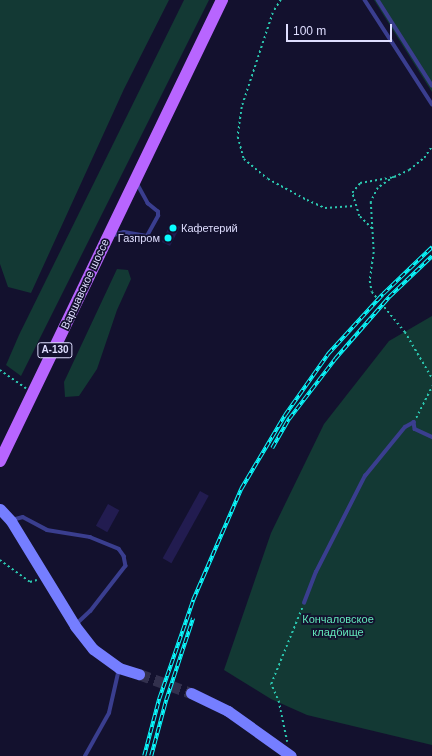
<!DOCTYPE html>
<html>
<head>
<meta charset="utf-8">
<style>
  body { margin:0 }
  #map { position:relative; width:432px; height:756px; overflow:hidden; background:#13112e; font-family:Helvetica,sans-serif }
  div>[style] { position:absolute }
  .green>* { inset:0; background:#133934 }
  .building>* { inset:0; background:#221c50; transform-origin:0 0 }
  .secondary-tunnel>* { height:11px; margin-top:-5.5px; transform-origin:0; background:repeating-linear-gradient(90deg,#32304d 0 11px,transparent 0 16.5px) }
  .path>* { height:1.5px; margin-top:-0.75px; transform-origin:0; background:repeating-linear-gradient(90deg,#2bc6af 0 2px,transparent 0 5px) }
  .lane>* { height:3.5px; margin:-1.75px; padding:0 1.75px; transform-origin:1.75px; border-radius:1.75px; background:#3a3e8f }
  .secondary>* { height:11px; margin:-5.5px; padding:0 5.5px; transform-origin:5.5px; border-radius:5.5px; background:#757eff }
  .primary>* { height:12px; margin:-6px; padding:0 6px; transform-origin:6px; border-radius:6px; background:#b865ff }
  .rail>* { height:3.5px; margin-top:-1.75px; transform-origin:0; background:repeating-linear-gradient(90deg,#13112e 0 6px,#0afcff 0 12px); box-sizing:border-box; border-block:1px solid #0afcff }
  .dots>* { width:11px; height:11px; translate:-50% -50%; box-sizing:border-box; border:2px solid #13112e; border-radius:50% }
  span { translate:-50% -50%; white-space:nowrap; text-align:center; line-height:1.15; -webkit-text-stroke:3.5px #13112e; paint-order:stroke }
  .shield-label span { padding:1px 3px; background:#13112e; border:1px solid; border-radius:3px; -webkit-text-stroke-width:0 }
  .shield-label { font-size:10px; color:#dfdeff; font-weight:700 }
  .poi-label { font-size:11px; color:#dfdeff }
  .left { translate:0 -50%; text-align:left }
  .right { translate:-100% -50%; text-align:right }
  .street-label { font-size:11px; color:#dfdeff }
  .park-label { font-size:11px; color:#63e7ba }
  .scale { position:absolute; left:286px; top:24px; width:106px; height:18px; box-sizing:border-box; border:2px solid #dfdeff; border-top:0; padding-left:5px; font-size:12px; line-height:14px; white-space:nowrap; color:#dfdeff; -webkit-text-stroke:3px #13112e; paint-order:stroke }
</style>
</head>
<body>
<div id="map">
  <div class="green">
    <div style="clip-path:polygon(0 0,169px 0,124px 89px,31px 293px,8px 287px,0 264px)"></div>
    <div style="clip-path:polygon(184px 0,209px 0,21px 376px,6px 365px,19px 335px)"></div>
    <div style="clip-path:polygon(374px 0,432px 0,432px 92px)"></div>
    <div style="clip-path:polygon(117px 269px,128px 270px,131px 279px,117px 310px,97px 369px,79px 396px,65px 397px,64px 382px)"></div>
    <div style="clip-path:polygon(432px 316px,432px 745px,307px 715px,271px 699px,224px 670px,271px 533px,324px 424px,389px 341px)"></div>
  </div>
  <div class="building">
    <div style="clip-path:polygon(171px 222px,180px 227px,170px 246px,162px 242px)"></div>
    <div style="left:200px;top:491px;width:10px;height:77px;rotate:29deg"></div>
    <div style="left:108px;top:504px;width:13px;height:25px;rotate:29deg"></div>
  </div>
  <div class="secondary-tunnel">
    <div style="left:139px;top:674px;width:55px;rotate:20.1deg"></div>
  </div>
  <div class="path">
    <div style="left:281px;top:0;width:15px;rotate:122deg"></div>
    <div style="left:273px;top:13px;width:99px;rotate:108.3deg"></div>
    <div style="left:242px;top:107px;width:30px;rotate:98deg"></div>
    <div style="left:238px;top:137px;width:23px;rotate:75deg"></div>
    <div style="left:244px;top:159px;width:31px;rotate:40deg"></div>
    <div style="left:268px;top:179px;width:44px;rotate:28.3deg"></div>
    <div style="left:307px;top:200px;width:20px;rotate:24deg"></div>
    <div style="left:325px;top:208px;width:29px;rotate:-4deg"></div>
    <div style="left:394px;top:177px;width:19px;rotate:145deg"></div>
    <div style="left:378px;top:188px;width:16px;rotate:117deg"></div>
    <div style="left:371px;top:202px;width:50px;rotate:86.6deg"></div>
    <div style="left:374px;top:252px;width:29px;rotate:98deg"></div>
    <div style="left:370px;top:281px;width:11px;rotate:80deg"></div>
    <div style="left:372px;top:292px;width:52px;rotate:50.5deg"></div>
    <div style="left:405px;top:332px;width:53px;rotate:59.6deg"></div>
    <div style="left:372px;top:229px;width:18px;rotate:-135deg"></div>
    <div style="left:359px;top:216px;width:24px;rotate:-107deg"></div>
    <div style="left:352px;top:193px;width:13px;rotate:-51deg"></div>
    <div style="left:360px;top:183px;width:35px;rotate:-10deg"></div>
    <div style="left:394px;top:177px;width:17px;rotate:-25deg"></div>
    <div style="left:409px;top:170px;width:19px;rotate:-39deg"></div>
    <div style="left:424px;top:158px;width:14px;rotate:-56deg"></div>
    <div style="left:0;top:370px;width:32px;rotate:35deg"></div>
    <div style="left:416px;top:418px;width:36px;rotate:-63deg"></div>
    <div style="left:0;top:560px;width:37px;rotate:36deg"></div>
    <div style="left:30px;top:582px;width:7px;rotate:-16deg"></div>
    <div style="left:287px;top:742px;width:40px;rotate:-102deg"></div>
    <div style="left:279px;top:703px;width:21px;rotate:-113deg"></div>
    <div style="left:271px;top:684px;width:82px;rotate:-67.8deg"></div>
  </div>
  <div class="lane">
    <div style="left:365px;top:0;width:124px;rotate:57.2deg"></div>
    <div style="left:378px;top:0;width:101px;rotate:57.6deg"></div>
    <div style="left:114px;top:235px;width:10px;rotate:-17deg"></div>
    <div style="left:124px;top:232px;width:23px;rotate:10deg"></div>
    <div style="left:147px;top:236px;width:23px;rotate:-61deg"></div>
    <div style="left:158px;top:216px;width:4px;rotate:-90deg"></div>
    <div style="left:158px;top:212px;width:13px;rotate:-141deg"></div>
    <div style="left:148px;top:204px;width:23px;rotate:-119deg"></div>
    <div style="left:12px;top:520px;width:11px;rotate:-15deg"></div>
    <div style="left:23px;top:517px;width:27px;rotate:28deg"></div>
    <div style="left:47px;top:530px;width:44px;rotate:9.2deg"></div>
    <div style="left:90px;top:537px;width:31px;rotate:22deg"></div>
    <div style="left:119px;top:549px;width:9px;rotate:54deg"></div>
    <div style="left:124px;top:556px;width:10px;rotate:79deg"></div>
    <div style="left:126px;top:566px;width:57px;rotate:127.9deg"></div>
    <div style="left:91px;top:611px;width:21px;rotate:137deg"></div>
    <div style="left:304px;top:603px;width:33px;rotate:-69deg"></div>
    <div style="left:316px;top:572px;width:108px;rotate:-63deg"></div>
    <div style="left:365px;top:476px;width:63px;rotate:-50.8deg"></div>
    <div style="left:405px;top:427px;width:10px;rotate:-29deg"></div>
    <div style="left:414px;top:422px;width:7px;rotate:82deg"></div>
    <div style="left:415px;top:429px;width:19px;rotate:25deg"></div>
    <div style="left:85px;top:756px;width:49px;rotate:-60.8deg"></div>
    <div style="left:109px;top:713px;width:45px;rotate:-77.2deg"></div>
  </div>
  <div class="secondary">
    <div style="left:0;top:509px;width:16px;rotate:47deg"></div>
    <div style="left:11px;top:521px;width:123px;rotate:58.6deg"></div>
    <div style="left:75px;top:626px;width:29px;rotate:52deg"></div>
    <div style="left:93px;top:649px;width:32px;rotate:36deg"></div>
    <div style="left:119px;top:668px;width:21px;rotate:17deg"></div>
    <div style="left:191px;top:693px;width:41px;rotate:25.9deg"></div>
    <div style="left:228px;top:711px;width:77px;rotate:35.5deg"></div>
  </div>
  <div class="primary">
    <div style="left:0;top:461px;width:512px;rotate:-64.29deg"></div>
  </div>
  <div class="rail">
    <div style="left:272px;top:448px;width:34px;rotate:-60deg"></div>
    <div style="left:289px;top:419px;width:76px;rotate:-52.5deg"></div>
    <div style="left:335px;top:359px;width:82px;rotate:-48.9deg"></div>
    <div style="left:389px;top:297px;width:59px;rotate:-43.6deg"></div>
    <div style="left:144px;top:756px;width:59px;rotate:-75.3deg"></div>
    <div style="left:159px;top:699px;width:105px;rotate:-71deg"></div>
    <div style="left:193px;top:600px;width:121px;rotate:-66.6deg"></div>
    <div style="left:241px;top:489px;width:86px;rotate:-59.3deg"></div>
    <div style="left:285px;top:415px;width:75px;rotate:-54.8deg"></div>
    <div style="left:328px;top:354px;width:81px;rotate:-47.5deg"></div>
    <div style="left:383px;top:294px;width:68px;rotate:-43.8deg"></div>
    <div style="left:151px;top:756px;width:58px;rotate:-75deg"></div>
    <div style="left:166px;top:700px;width:86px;rotate:-71.8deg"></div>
  </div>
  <div class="dots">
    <div style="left:173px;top:228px;background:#0afcff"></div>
    <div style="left:168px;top:238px;background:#0afcff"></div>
  </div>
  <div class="shield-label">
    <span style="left:55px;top:350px">А-130</span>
  </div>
  <div class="poi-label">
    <span class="left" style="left:181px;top:228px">Кафетерий</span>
    <span class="right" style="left:160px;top:238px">Газпром</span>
  </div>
  <div class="street-label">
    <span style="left:85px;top:284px;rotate:-65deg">Варшавское шоссе</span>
  </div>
  <div class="park-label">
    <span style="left:338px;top:626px">Кончаловское<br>кладбище</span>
  </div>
  <div class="scale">100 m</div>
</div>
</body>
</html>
